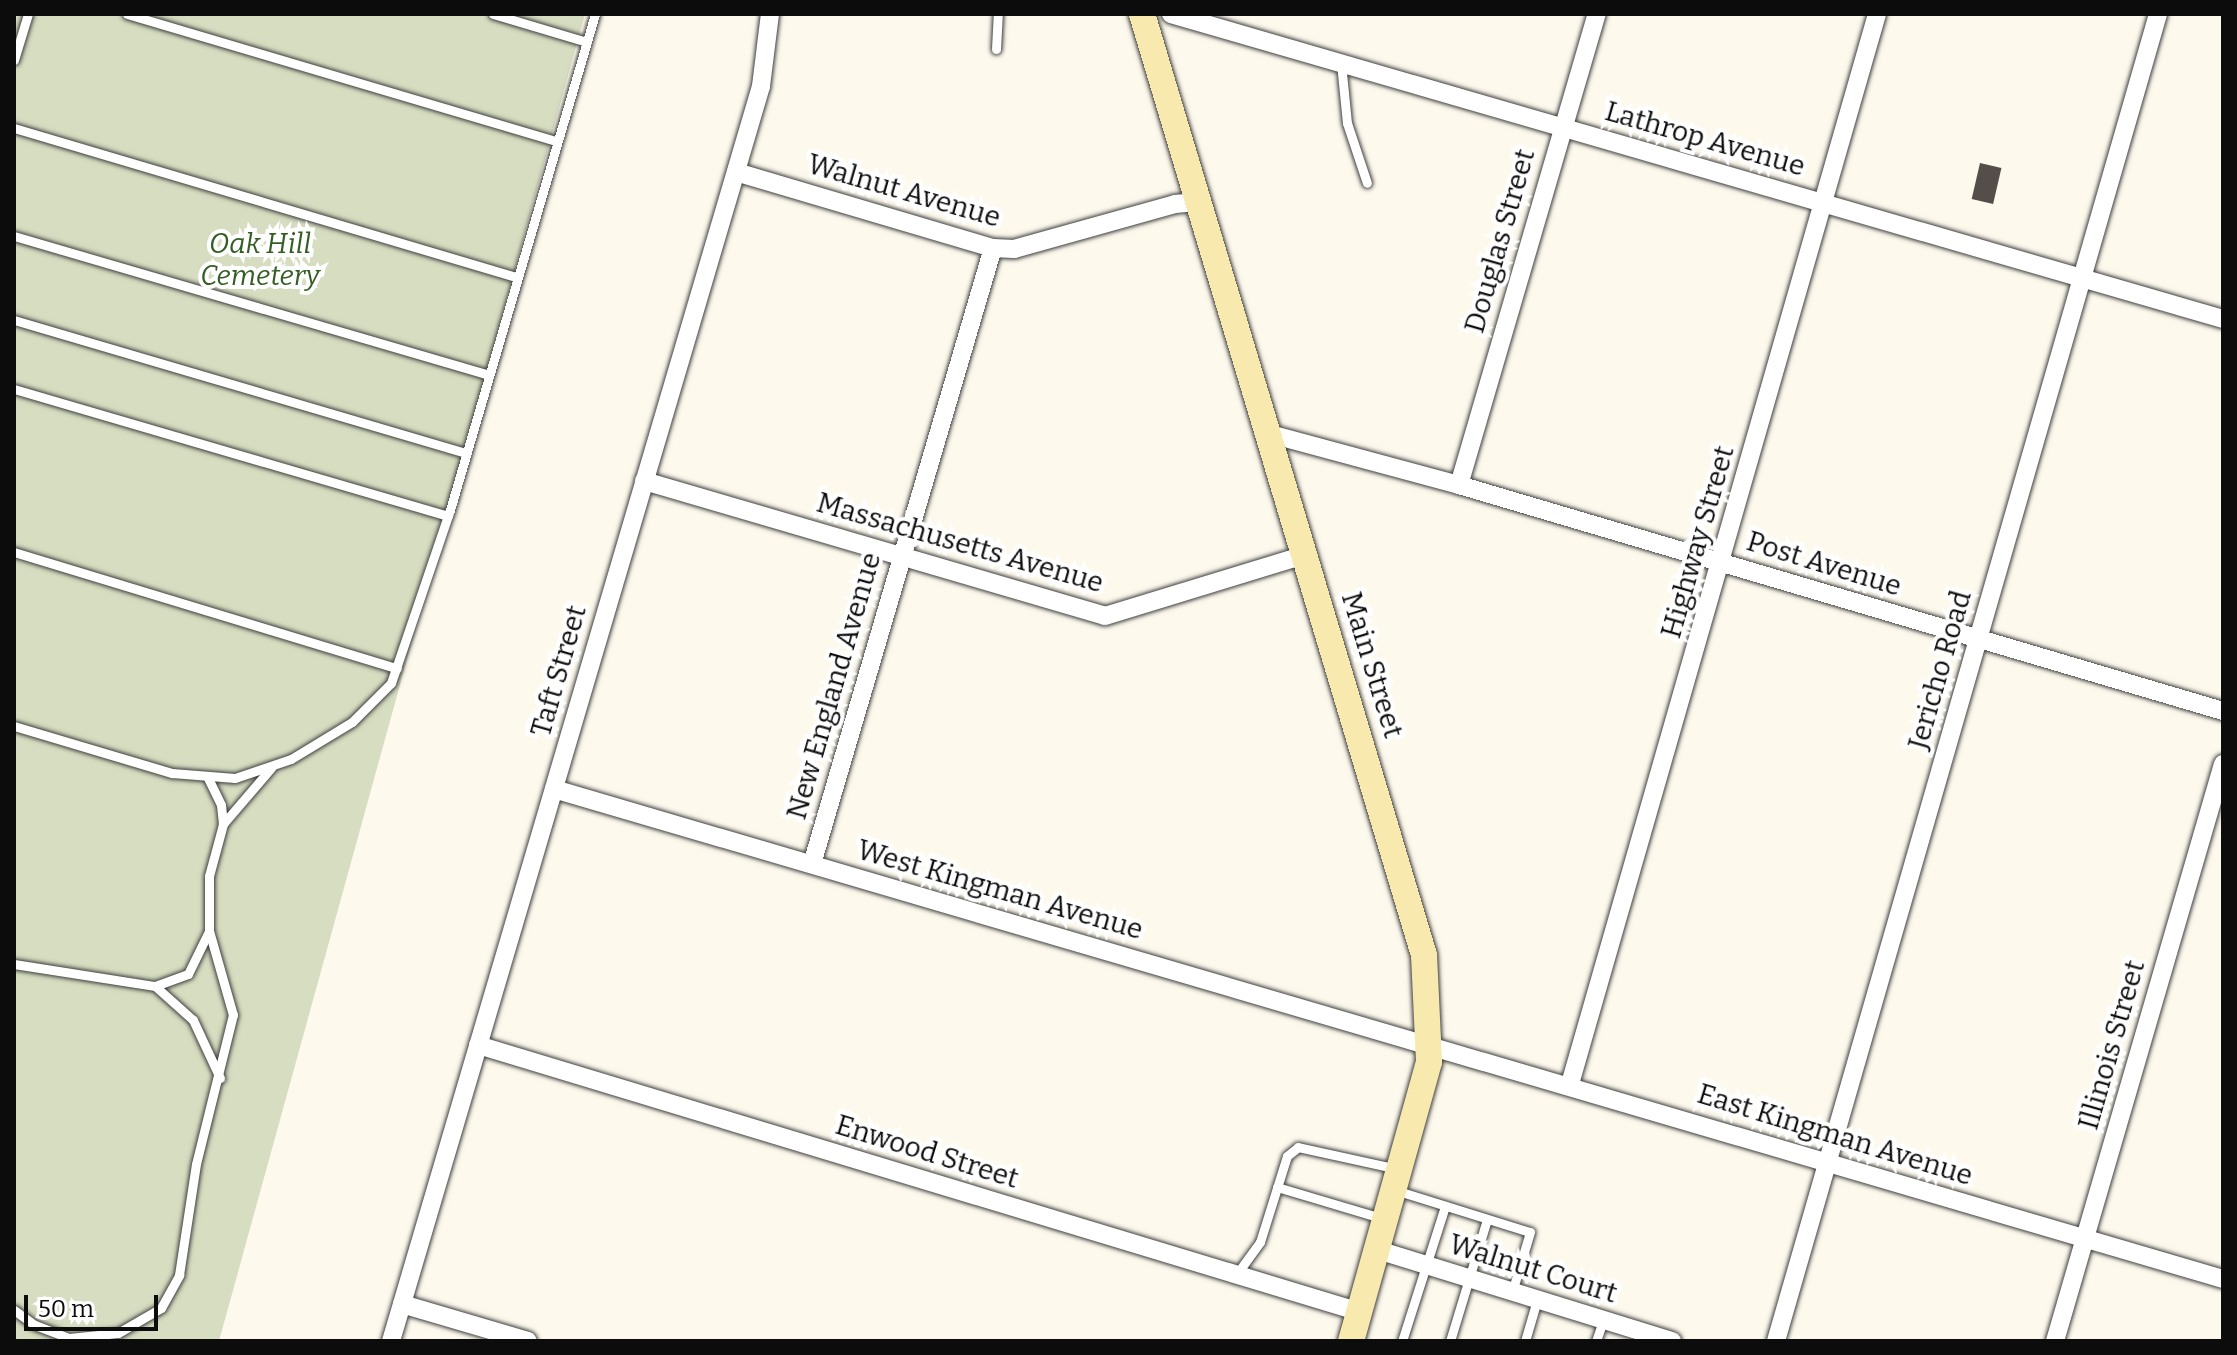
<!DOCTYPE html>
<html>
<head>
<meta charset="utf-8">
<style>
  body { margin:0 }
  #map { position:relative; width:2237px; height:1355px; overflow:hidden; background:#fdf9ed; font-family:Bitter,serif }
  div>[style] { position:absolute }
  .cemetery>* { inset:0; background:#d6ddc0 }
  .building>* { inset:0; background:#544d4a; transform-origin:0 0 }
  .roads { filter:drop-shadow(0 0 2px #3f3f3f) drop-shadow(0 0 2px #3f3f3f) }
  .lane>* { height:9px; margin:-4.5px; padding:0 4.5px; transform-origin:4.5px; border-radius:4.5px; background:#fff }
  .street>* { height:18px; margin:-9px; padding:0 9px; transform-origin:9px; border-radius:9px; background:#fff }
  .secondary>* { height:26px; margin:-13px; padding:0 13px; transform-origin:13px; border-radius:13px; background:#f8eaae }
  span { translate:-50% -50%; white-space:nowrap; text-align:center; line-height:1.15; -webkit-text-stroke:8px #fff; paint-order:stroke }
  .street-label { font-size:28px; color:#0c0c0c }
  .park-label { font-size:28px; color:#345e23; font-style:italic }
  .frame { position:absolute; inset:0; border:16px solid #0c0c0c; pointer-events:none }
  .scale { position:absolute; left:24px; top:1295px; width:134px; height:36px; box-sizing:border-box; border:4px solid #0c0c0c; border-top:0; padding-left:10px; font-size:24px; line-height:28px; white-space:nowrap; color:#0c0c0c; -webkit-text-stroke:6px #fff; paint-order:stroke }
</style>
</head>
<body>
<div id="map">
  <div class="cemetery">
    <div style="clip-path:polygon(14px 14px,585px 14px,219px 1341px,14px 1341px)"></div>
  </div>
  <div class="building">
    <div style="left:1980px;top:163px;width:22px;height:37px;rotate:13deg"></div>
  </div>
  <div class="roads">
    <div class="lane">
      <div style="left:127px;top:14px;width:448px;rotate:16.5deg"></div>
      <div style="left:493px;top:14px;width:98px;rotate:16.6deg"></div>
      <div style="left:996px;top:49px;width:35px;rotate:-87deg"></div>
      <div style="left:14px;top:60px;width:48px;rotate:-73.1deg"></div>
      <div style="left:1341px;top:63px;width:60px;rotate:84.3deg"></div>
      <div style="left:1347px;top:123px;width:63px;rotate:71.6deg"></div>
      <div style="left:14px;top:128px;width:524px;rotate:16.53deg"></div>
      <div style="left:14px;top:236px;width:493px;rotate:16.3deg"></div>
      <div style="left:14px;top:320px;width:470px;rotate:16.4deg"></div>
      <div style="left:14px;top:389px;width:452px;rotate:16.3deg"></div>
      <div style="left:14px;top:552px;width:400px;rotate:16.9deg"></div>
      <div style="left:14px;top:726px;width:165px;rotate:16.6deg"></div>
      <div style="left:172px;top:773px;width:63px;rotate:4.5deg"></div>
      <div style="left:235px;top:778px;width:59px;rotate:-18.7deg"></div>
      <div style="left:291px;top:759px;width:71px;rotate:-31.2deg"></div>
      <div style="left:352px;top:722px;width:55px;rotate:-45deg"></div>
      <div style="left:391px;top:683px;width:183px;rotate:-71.2deg"></div>
      <div style="left:450px;top:510px;width:517px;rotate:-73.7deg"></div>
      <div style="left:207px;top:776px;width:32px;rotate:64deg"></div>
      <div style="left:221px;top:805px;width:19px;rotate:84deg"></div>
      <div style="left:14px;top:964px;width:143px;rotate:8.9deg"></div>
      <div style="left:155px;top:986px;width:35px;rotate:-20deg"></div>
      <div style="left:188px;top:974px;width:48px;rotate:-64deg"></div>
      <div style="left:155px;top:986px;width:51px;rotate:41.8deg"></div>
      <div style="left:193px;top:1020px;width:64px;rotate:65deg"></div>
      <div style="left:1277px;top:1187px;width:109px;rotate:16.6deg"></div>
      <div style="left:1395px;top:1190px;width:141px;rotate:17.3deg"></div>
      <div style="left:1530px;top:1232px;width:63px;rotate:106.7deg"></div>
      <div style="left:1236px;top:1275px;width:41px;rotate:-54deg"></div>
      <div style="left:1260px;top:1242px;width:90px;rotate:-72.6deg"></div>
      <div style="left:1287px;top:1156px;width:14px;rotate:-39deg"></div>
      <div style="left:1298px;top:1147px;width:102px;rotate:12.4deg"></div>
      <div style="left:14px;top:1310px;width:26px;rotate:36deg"></div>
      <div style="left:35px;top:1325px;width:36px;rotate:21deg"></div>
      <div style="left:69px;top:1338px;width:49px;rotate:-5.8deg"></div>
      <div style="left:118px;top:1333px;width:50px;rotate:-30.2deg"></div>
      <div style="left:161px;top:1308px;width:38px;rotate:-61deg"></div>
      <div style="left:179px;top:1275px;width:112px;rotate:-81.3deg"></div>
      <div style="left:196px;top:1164px;width:154px;rotate:-76.1deg"></div>
      <div style="left:233px;top:1015px;width:87px;rotate:-105.9deg"></div>
      <div style="left:209px;top:931px;width:55px;rotate:-90deg"></div>
      <div style="left:209px;top:876px;width:54px;rotate:-74.9deg"></div>
      <div style="left:223px;top:824px;width:74px;rotate:-49.4deg"></div>
      <div style="left:1402px;top:1341px;width:142px;rotate:-72.3deg"></div>
      <div style="left:1450px;top:1341px;width:127px;rotate:-73.1deg"></div>
      <div style="left:1525px;top:1341px;width:43px;rotate:-73.7deg"></div>
      <div style="left:1596px;top:1341px;width:21px;rotate:-71deg"></div>
    </div>
    <div class="street">
      <div style="left:1171px;top:14px;width:1095px;rotate:16.17deg"></div>
      <div style="left:736px;top:172px;width:268px;rotate:16.5deg"></div>
      <div style="left:993px;top:248px;width:21px;rotate:3deg"></div>
      <div style="left:1014px;top:249px;width:167px;rotate:-15.6deg"></div>
      <div style="left:1175px;top:204px;width:22px;rotate:-5deg"></div>
      <div style="left:1270px;top:434px;width:196px;rotate:15.1deg"></div>
      <div style="left:1459px;top:485px;width:797px;rotate:16.48deg"></div>
      <div style="left:644px;top:481px;width:480px;rotate:16.3deg"></div>
      <div style="left:1105px;top:616px;width:209px;rotate:-17deg"></div>
      <div style="left:1459px;top:485px;width:491px;rotate:-73.7deg"></div>
      <div style="left:554px;top:789px;width:1739px;rotate:16.36deg"></div>
      <div style="left:812px;top:864px;width:642px;rotate:-73.63deg"></div>
      <div style="left:478px;top:1045px;width:922px;rotate:16.84deg"></div>
      <div style="left:1570px;top:1084px;width:1113px;rotate:-73.99deg"></div>
      <div style="left:1378px;top:1250px;width:308px;rotate:17.2deg"></div>
      <div style="left:402px;top:1304px;width:131px;rotate:16.4deg"></div>
      <div style="left:391px;top:1341px;width:1308px;rotate:-73.57deg"></div>
      <div style="left:761px;top:86px;width:73px;rotate:-82.9deg"></div>
      <div style="left:1776px;top:1341px;width:1381px;rotate:-73.94deg"></div>
      <div style="left:2055px;top:1341px;width:601px;rotate:-73.77deg"></div>
    </div>
    <div class="secondary">
      <div style="left:1142px;top:14px;width:982px;rotate:73.32deg"></div>
      <div style="left:1424px;top:955px;width:107px;rotate:87.3deg"></div>
      <div style="left:1429px;top:1062px;width:290px;rotate:105.6deg"></div>
    </div>
  </div>
  <div class="street-label">
    <span style="left:1705px;top:139px;rotate:16deg">Lathrop Avenue</span>
    <span style="left:904px;top:191px;rotate:16deg">Walnut Avenue</span>
    <span style="left:1500px;top:241px;rotate:-74deg">Douglas Street</span>
    <span style="left:1698px;top:542px;rotate:-74deg">Highway Street</span>
    <span style="left:960px;top:543px;rotate:16deg">Massachusetts Avenue</span>
    <span style="left:1824px;top:564px;rotate:17deg">Post Avenue</span>
    <span style="left:1372px;top:665px;rotate:73deg">Main Street</span>
    <span style="left:1940px;top:670px;rotate:-74deg">Jericho Road</span>
    <span style="left:559px;top:671px;rotate:-74deg">Taft Street</span>
    <span style="left:834px;top:686px;rotate:-74deg">New England Avenue</span>
    <span style="left:1000px;top:890px;rotate:16deg">West Kingman Avenue</span>
    <span style="left:2112px;top:1045px;rotate:-74deg">Illinois Street</span>
    <span style="left:1835px;top:1135px;rotate:17deg">East Kingman Avenue</span>
    <span style="left:927px;top:1152px;rotate:17deg">Enwood Street</span>
    <span style="left:1533px;top:1269px;rotate:17deg">Walnut Court</span>
  </div>
  <div class="park-label">
    <span style="left:260px;top:260px">Oak Hill<br>Cemetery</span>
  </div>
  <div class="frame"></div>
  <div class="scale">50 m</div>
</div>
</body>
</html>
